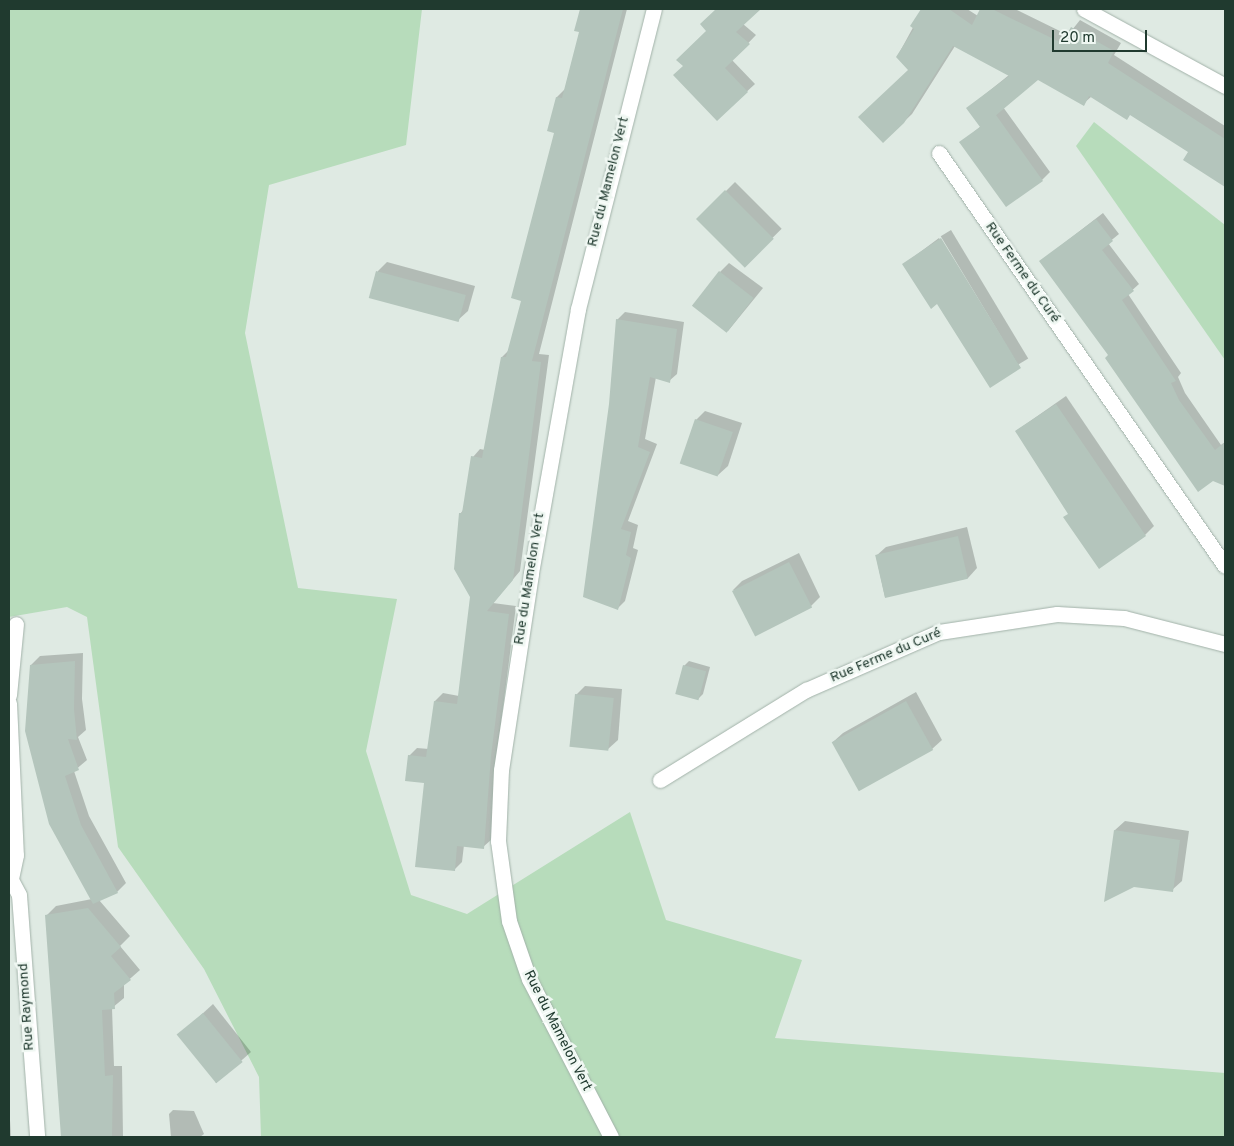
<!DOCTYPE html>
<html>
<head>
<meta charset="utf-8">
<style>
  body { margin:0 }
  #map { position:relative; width:1234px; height:1146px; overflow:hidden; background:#dfeae3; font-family:Overpass,sans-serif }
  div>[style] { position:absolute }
  .green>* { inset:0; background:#b7dcbb }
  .shadow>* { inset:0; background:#0003; transform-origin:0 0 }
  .building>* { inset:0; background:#b4c5bc; transform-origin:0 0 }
  .roads { filter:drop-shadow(0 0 1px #a2b2a9) drop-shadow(0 0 1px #a2b2a9) }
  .minor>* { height:15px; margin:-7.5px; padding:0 7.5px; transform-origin:7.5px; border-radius:7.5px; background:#fff }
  span { translate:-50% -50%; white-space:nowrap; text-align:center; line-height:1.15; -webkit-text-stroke:5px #eff7f2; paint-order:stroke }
  .street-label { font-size:14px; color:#203a2f }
  .frame { position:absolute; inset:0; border:10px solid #203a2f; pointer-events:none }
  .scale { position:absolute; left:1052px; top:30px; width:95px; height:22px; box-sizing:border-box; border:2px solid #203a2f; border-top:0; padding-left:6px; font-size:15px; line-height:18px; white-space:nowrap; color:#203a2f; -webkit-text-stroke:4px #eff7f2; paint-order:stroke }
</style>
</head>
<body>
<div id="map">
  <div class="green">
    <div style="clip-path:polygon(9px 9px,422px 9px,406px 145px,269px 185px,245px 333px,298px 588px,397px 599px,366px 751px,411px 895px,467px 914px,630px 812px,666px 920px,802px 960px,775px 1038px,1225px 1073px,1225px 1137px,261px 1137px,259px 1077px,204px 969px,118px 847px,87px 617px,67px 607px,9px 617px)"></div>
    <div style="clip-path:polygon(1094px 122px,1225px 225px,1225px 360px,1076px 146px)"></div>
  </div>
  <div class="shadow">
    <div style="clip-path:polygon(581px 9px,627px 9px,539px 354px,549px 355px,520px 571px,493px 603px,516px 606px,498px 747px,491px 840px,483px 847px,464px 845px,462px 862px,454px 870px,425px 782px,409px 756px,417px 748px,429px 749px,435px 701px,443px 693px,459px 696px,472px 597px,460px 514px,464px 509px,473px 457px,480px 449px,485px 450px,502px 357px,509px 350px,523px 300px,556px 132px,557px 97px,565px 89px,580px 31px,576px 30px)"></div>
    <div style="clip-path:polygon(717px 9px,759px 9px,743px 24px,756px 35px,732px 60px,755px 84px,717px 119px,684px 66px,708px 31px)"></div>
    <div style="clip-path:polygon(923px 9px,967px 9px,978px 16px,982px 9px,1015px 9px,1068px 35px,1080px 20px,1121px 43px,1114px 55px,1225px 126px,1225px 185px,1184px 160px,1189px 151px,1131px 114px,1092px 96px,1083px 104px,1038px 79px,1003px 107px,1050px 172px,1042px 180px,961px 143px,981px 126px,968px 108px,1009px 75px,955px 46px,912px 114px,883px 142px,909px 70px,897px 57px)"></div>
    <div style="left:735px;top:182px;width:66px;height:52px;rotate:45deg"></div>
    <div style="clip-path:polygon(1103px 213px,1119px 234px,1108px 243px,1139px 284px,1128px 294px,1181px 373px,1178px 377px,1185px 393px,1221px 445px,1225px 442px,1225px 484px,1213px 479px,1110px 355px,1041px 261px)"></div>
    <div style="left:951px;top:230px;width:150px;height:12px;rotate:59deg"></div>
    <div style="clip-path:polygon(939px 238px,1020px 367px,990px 386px,938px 303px,904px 264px)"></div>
    <div style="clip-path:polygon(387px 262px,475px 286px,468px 311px,458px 320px,371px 297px,378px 271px)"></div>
    <div style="clip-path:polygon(729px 263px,763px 288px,728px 331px,720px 272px)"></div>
    <div style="clip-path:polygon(625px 312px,684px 322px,677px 374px,669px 381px,656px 377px,645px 439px,657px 444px,628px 521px,638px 525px,633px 548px,638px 550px,625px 601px,617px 609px,611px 404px,617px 320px)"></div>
    <div style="clip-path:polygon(1066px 396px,1154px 526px,1145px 535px,1070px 513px,1016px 431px)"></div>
    <div style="clip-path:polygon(705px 411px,742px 423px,728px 466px,718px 475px,696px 420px)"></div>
    <div style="clip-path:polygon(967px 527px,977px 568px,968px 578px,885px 597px,876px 556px,886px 547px)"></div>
    <div style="clip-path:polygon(799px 553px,820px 597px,811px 606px,733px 590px,742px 581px)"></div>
    <div style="clip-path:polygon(83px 653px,82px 699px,86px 730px,78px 737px,87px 760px,74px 771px,89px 816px,126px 883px,117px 892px,99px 900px,130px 936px,120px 946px,140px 970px,124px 984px,124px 998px,112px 1008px,114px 1066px,122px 1066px,123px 1137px,63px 1137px,46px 916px,56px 906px,92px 899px,31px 665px,40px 656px)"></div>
    <div style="clip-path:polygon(689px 661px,710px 667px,703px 694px,698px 699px,684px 666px)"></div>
    <div style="clip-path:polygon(585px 686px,622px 689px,618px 740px,608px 749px,576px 695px)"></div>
    <div style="clip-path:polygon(916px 692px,942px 740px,932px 749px,833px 742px,843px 733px)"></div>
    <div style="clip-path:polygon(1125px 821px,1189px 831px,1182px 881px,1172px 890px,1134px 885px,1106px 900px,1115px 830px)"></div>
    <div style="clip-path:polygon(213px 1004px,251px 1052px,216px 1083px,189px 1026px)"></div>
    <div style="clip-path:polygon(9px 1102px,11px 1137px,9px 1137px)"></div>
    <div style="clip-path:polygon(173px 1110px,194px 1111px,204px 1134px,200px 1137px,171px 1137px,169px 1114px)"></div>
  </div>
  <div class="building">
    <div style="clip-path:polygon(580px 9px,623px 9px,532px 361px,541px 362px,513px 580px,487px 611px,509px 614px,491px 756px,484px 849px,457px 846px,455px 871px,415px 867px,424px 783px,405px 781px,408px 755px,426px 757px,434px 701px,457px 704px,470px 597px,454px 569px,459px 513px,462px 513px,471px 456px,482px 458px,501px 357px,506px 357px,521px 301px,511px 298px,554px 133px,547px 131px,556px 97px,562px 98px,579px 32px,574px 31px)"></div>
    <div style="clip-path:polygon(716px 9px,761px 9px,736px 32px,750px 44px,725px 68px,748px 92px,717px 121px,673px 75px,683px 66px,676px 60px,706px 31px,700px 24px)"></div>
    <div style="clip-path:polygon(921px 9px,949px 9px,972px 25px,980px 9px,992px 9px,1062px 43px,1071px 27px,1114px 51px,1108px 63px,1225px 139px,1225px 187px,1183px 160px,1188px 152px,1130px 115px,1127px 120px,1089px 96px,1084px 106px,1038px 80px,988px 122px,996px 115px,1043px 181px,1006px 207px,959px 142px,980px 127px,966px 108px,1009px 76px,953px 46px,904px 123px,883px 143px,858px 117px,908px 70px,896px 57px,914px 29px,910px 26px)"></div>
    <div style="left:725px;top:190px;width:69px;height:41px;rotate:45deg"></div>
    <div style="clip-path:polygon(1096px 219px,1113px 241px,1102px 250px,1134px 291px,1122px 300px,1176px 381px,1171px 383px,1179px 400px,1215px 450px,1225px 442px,1225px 486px,1213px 481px,1198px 492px,1105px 358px,1108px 355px,1039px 261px)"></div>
    <div style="clip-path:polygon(941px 238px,1021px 368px,990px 388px,937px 304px,931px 309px,902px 264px)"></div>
    <div style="left:376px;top:271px;width:93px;height:28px;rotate:15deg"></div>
    <div style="left:719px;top:271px;width:44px;height:44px;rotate:38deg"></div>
    <div style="clip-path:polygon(616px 319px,677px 329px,670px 383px,650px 377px,638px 447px,650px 452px,621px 529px,631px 532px,626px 555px,631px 558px,618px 610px,583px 597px,609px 404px)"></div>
    <div style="clip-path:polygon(1056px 404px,1146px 536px,1099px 569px,1063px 517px,1068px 514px,1015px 431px)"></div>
    <div style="left:695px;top:419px;width:40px;height:47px;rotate:19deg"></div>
    <div style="left:958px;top:536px;width:44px;height:85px;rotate:77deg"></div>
    <div style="left:789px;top:562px;width:51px;height:64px;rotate:63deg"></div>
    <div style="clip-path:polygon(75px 661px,74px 709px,77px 740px,68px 739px,79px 770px,65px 776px,81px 825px,118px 893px,93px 904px,49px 824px,25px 731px,30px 665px)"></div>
    <div style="left:683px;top:665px;width:24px;height:30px;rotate:15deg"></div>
    <div style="left:575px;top:694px;width:39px;height:53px;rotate:6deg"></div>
    <div style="left:906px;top:701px;width:56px;height:85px;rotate:61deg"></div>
    <div style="clip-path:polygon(1114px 830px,1180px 840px,1173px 892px,1134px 887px,1104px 902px)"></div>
    <div style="clip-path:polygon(88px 908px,121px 947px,111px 956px,131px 980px,114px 993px,115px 1009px,102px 1010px,105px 1076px,113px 1075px,112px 1137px,61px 1137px,45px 915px)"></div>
    <div style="left:203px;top:1013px;width:63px;height:34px;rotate:51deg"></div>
  </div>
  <div class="roads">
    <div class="minor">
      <div style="left:1084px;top:9px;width:161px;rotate:28.6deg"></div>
      <div style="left:939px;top:153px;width:502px;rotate:55.3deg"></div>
      <div style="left:9px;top:695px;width:71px;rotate:-84.4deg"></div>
      <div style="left:9px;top:703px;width:152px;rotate:87.4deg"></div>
      <div style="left:16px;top:855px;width:25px;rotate:102deg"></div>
      <div style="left:660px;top:780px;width:172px;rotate:-31.7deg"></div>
      <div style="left:806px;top:690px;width:145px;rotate:-23.6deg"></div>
      <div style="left:939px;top:632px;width:119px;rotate:-8.7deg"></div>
      <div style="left:1057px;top:614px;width:67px;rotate:3.4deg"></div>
      <div style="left:1124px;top:618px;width:104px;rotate:14.4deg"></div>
      <div style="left:9px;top:876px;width:21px;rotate:62deg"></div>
      <div style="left:19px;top:895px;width:243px;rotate:85.7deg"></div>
      <div style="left:611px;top:1137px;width:178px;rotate:-117.4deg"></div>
      <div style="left:529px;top:979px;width:61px;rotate:-109deg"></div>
      <div style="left:509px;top:921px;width:81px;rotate:-97.8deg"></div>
      <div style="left:498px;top:841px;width:71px;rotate:-87.6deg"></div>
      <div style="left:501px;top:770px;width:199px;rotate:-81.3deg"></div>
      <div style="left:531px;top:573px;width:268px;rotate:-79.9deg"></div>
      <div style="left:578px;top:309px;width:309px;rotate:-75.8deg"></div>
    </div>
  </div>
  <div class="street-label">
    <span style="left:609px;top:182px;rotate:-76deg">Rue du Mamelon Vert</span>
    <span style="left:1022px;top:273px;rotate:55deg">Rue Ferme du Curé</span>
    <span style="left:530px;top:579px;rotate:-81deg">Rue du Mamelon Vert</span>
    <span style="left:886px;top:656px;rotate:-23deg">Rue Ferme du Curé</span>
    <span style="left:27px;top:1007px;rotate:-94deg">Rue Raymond</span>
    <span style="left:557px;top:1031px;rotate:63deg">Rue du Mamelon Vert</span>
  </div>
  <div class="frame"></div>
  <div class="scale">20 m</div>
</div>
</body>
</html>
